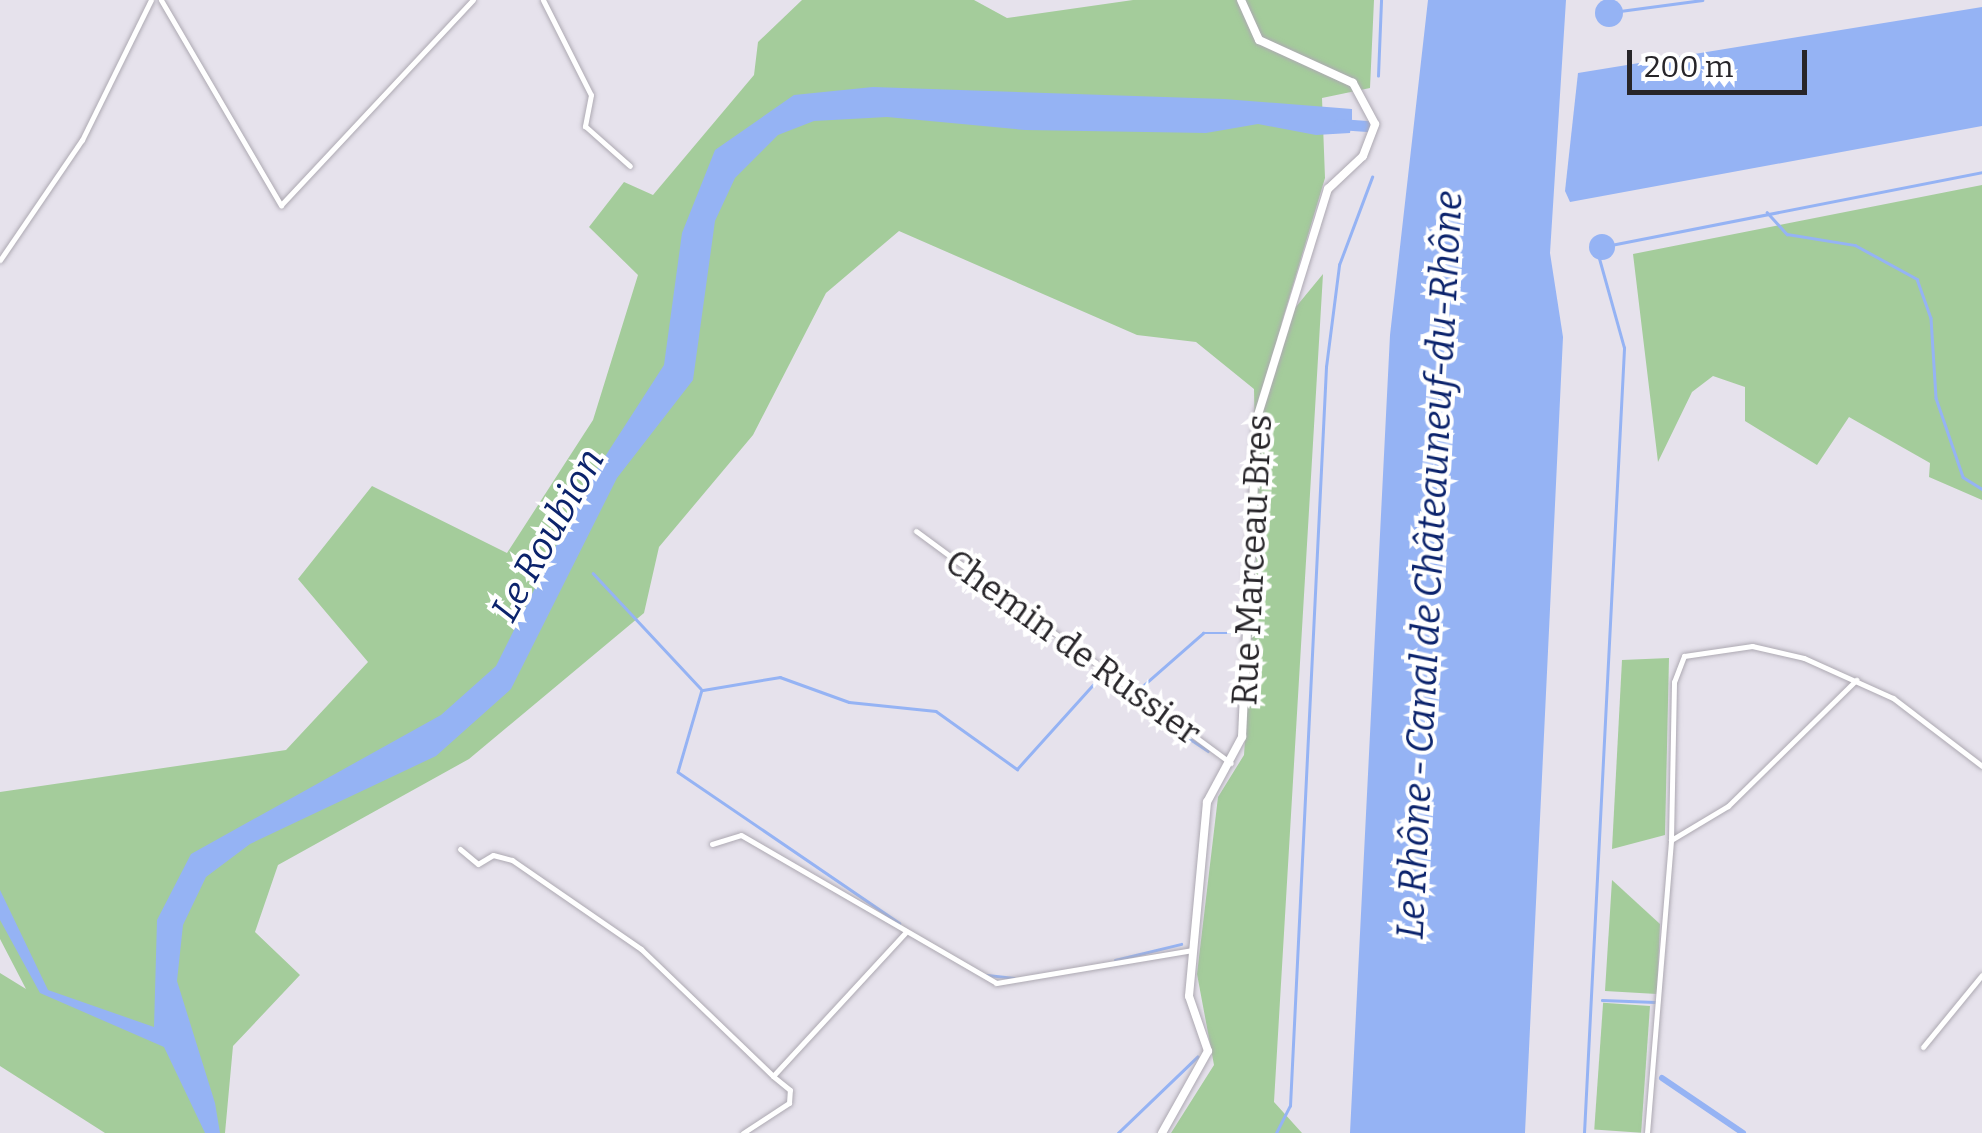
<!DOCTYPE html>
<html>
<head>
<meta charset="utf-8">
<style>
  body { margin:0 }
  #map { position:relative; width:1982px; height:1133px; overflow:hidden; background:#e6e2ec; font-family:Bitter,serif }
  div>[style] { position:absolute }
  .green>* { inset:0; background:#a4cc9b; transform-origin:0 0 }
  .water>* { inset:0; background:#95b3f4 }
  .round { border-radius:50% }
  .stream>* { height:2.5px; margin:-1.25px; padding:0 1.25px; transform-origin:1.25px; border-radius:1.25px; background:#95b3f4 }
  .canal>* { height:6px; margin:-3px; padding:0 3px; transform-origin:3px; border-radius:3px; background:#95b3f4 }
  .river>* { height:11px; margin:-5.5px; padding:0 5.5px; transform-origin:5.5px; border-radius:5.5px; background:#95b3f4 }
  .roads { filter:drop-shadow(0 0 2px #ada9b2) drop-shadow(0 0 2px #ada9b2) }
  .street>* { height:5px; margin:-2.5px; padding:0 2.5px; transform-origin:2.5px; border-radius:2.5px; background:#fff }
  .secondary>* { height:8px; margin:-4px; padding:0 4px; transform-origin:4px; border-radius:4px; background:#fff }
  span { translate:-50% -50%; white-space:nowrap; text-align:center; line-height:1.15; -webkit-text-stroke:8px #fff; paint-order:stroke }
  .street-label { font-size:35px; color:#272529 }
  .water-label { font-size:38px; color:#0b236c; font-style:italic }
  .scale { position:absolute; left:1627px; top:50px; width:180px; height:45px; box-sizing:border-box; border:5px solid #272529; border-top:0; padding-left:12px; font-size:30px; line-height:35px; white-space:nowrap; color:#272529; -webkit-text-stroke:8px #fff; paint-order:stroke }
</style>
</head>
<body>
<div id="map">
  <div class="green">
    <div style="clip-path:polygon(802px 0,974px 0,1007px 18px,1133px 0,1374px 0,1370px 88px,1322px 98px,1325px 178px,1281px 325px,1323px 274px,1274px 1102px,1302px 1133px,1171px 1133px,1214px 1065px,1197px 974px,1218px 797px,1244px 755px,1257px 544px,1254px 389px,1196px 342px,1137px 335px,899px 231px,826px 293px,753px 435px,659px 547px,644px 613px,469px 759px,278px 865px,255px 932px,300px 975px,233px 1046px,225px 1133px,105px 1133px,0 1066px,0 973px,26px 989px,0 939px,0 792px,286px 750px,368px 662px,298px 579px,372px 486px,507px 553px,593px 420px,638px 275px,589px 227px,624px 182px,653px 195px,754px 75px,758px 42px)"></div>
    <div style="clip-path:polygon(1982px 185px,1982px 500px,1929px 477px,1930px 463px,1849px 417px,1817px 465px,1745px 421px,1745px 387px,1713px 376px,1692px 392px,1658px 462px,1633px 254px)"></div>
    <div style="clip-path:polygon(1669px 658px,1665px 835px,1612px 849px,1622px 660px)"></div>
    <div style="clip-path:polygon(1612px 880px,1660px 924px,1657px 994px,1605px 991px)"></div>
    <div style="left:1650px;top:1006px;width:127px;height:47px;rotate:94deg"></div>
  </div>
  <div class="water">
    <div class="round" style="left:1595px;top:-1px;width:28px;height:28px"></div>
    <div style="clip-path:polygon(1428px 0,1566px 0,1550px 253px,1563px 337px,1525px 1133px,1350px 1133px,1390px 335px)"></div>
    <div style="clip-path:polygon(1982px 7px,1982px 126px,1570px 202px,1565px 191px,1578px 73px)"></div>
    <div style="clip-path:polygon(873px 87px,1224px 99px,1352px 109px,1352px 119px,1350px 133px,1316px 135px,1258px 124px,1206px 133px,1025px 130px,887px 117px,814px 121px,778px 135px,735px 178px,715px 221px,693px 380px,617px 478px,511px 689px,436px 756px,250px 844px,206px 877px,183px 925px,177px 981px,215px 1103px,220px 1133px,205px 1133px,164px 1047px,40px 993px,0 920px,0 890px,48px 990px,154px 1027px,157px 920px,191px 854px,441px 715px,496px 666px,586px 486px,664px 365px,682px 233px,715px 150px,794px 95px)"></div>
    <div class="round" style="left:1589px;top:234px;width:26px;height:26px"></div>
  </div>
  <div class="stream">
    <div style="left:1620px;top:11px;width:83px;rotate:-7.6deg"></div>
    <div style="left:1378px;top:76px;width:76px;rotate:-87.7deg"></div>
    <div style="left:1767px;top:212px;width:30px;rotate:48deg"></div>
    <div style="left:1787px;top:234px;width:69px;rotate:9.2deg"></div>
    <div style="left:1855px;top:245px;width:71px;rotate:28.7deg"></div>
    <div style="left:1917px;top:279px;width:41px;rotate:70.3deg"></div>
    <div style="left:1931px;top:318px;width:80px;rotate:86.4deg"></div>
    <div style="left:1936px;top:398px;width:83px;rotate:71.1deg"></div>
    <div style="left:1963px;top:477px;width:22px;rotate:32deg"></div>
    <div style="left:1611px;top:245px;width:378px;rotate:-11.1deg"></div>
    <div style="left:593px;top:573px;width:158px;rotate:47deg"></div>
    <div style="left:702px;top:690px;width:85px;rotate:106.3deg"></div>
    <div style="left:678px;top:772px;width:268px;rotate:34.3deg"></div>
    <div style="left:703px;top:690px;width:78px;rotate:-9.6deg"></div>
    <div style="left:780px;top:677px;width:73px;rotate:19.9deg"></div>
    <div style="left:849px;top:702px;width:87px;rotate:5.9deg"></div>
    <div style="left:936px;top:711px;width:100px;rotate:35.6deg"></div>
    <div style="left:1017px;top:769px;width:122px;rotate:-48deg"></div>
    <div style="left:1099px;top:678px;width:131px;rotate:33.8deg"></div>
    <div style="left:1137px;top:691px;width:88px;rotate:-41.3deg"></div>
    <div style="left:1203px;top:633px;width:30px"></div>
    <div style="left:1115px;top:960px;width:68px;rotate:-13.6deg"></div>
    <div style="left:987px;top:975px;width:27px;rotate:6deg"></div>
    <div style="left:1602px;top:1000px;width:53px;rotate:2.2deg"></div>
    <div style="left:1118px;top:1133px;width:110px;rotate:-43.9deg"></div>
    <div style="left:1276px;top:1133px;width:30px;rotate:-63deg"></div>
    <div style="left:1290px;top:1106px;width:740px;rotate:-87.21deg"></div>
    <div style="left:1326px;top:367px;width:103px;rotate:-82.7deg"></div>
    <div style="left:1339px;top:265px;width:94px;rotate:-69.4deg"></div>
    <div style="left:1584px;top:1133px;width:786px;rotate:-87.08deg"></div>
    <div style="left:1624px;top:348px;width:97px;rotate:-105.6deg"></div>
  </div>
  <div class="canal">
    <div style="left:1662px;top:1078px;width:98px;rotate:34.2deg"></div>
  </div>
  <div class="river">
    <div style="left:1339px;top:124px;width:28px;rotate:4deg"></div>
  </div>
  <div class="roads">
    <div class="street">
      <div style="left:161px;top:0;width:238px;rotate:59.7deg"></div>
      <div style="left:281px;top:205px;width:281px;rotate:-46.9deg"></div>
      <div style="left:543px;top:0;width:106px;rotate:63.2deg"></div>
      <div style="left:591px;top:95px;width:32px;rotate:101deg"></div>
      <div style="left:585px;top:126px;width:60px;rotate:41.6deg"></div>
      <div style="left:0;top:260px;width:145px;rotate:-55.7deg"></div>
      <div style="left:82px;top:140px;width:156px;rotate:-63.8deg"></div>
      <div style="left:916px;top:531px;width:391px;rotate:36.4deg"></div>
      <div style="left:1671px;top:839px;width:157px;rotate:-88.9deg"></div>
      <div style="left:1674px;top:682px;width:28px;rotate:-69deg"></div>
      <div style="left:1684px;top:656px;width:69px;rotate:-8.4deg"></div>
      <div style="left:1752px;top:646px;width:53px;rotate:13deg"></div>
      <div style="left:1804px;top:658px;width:98px;rotate:24.2deg"></div>
      <div style="left:1893px;top:698px;width:112px;rotate:37.4deg"></div>
      <div style="left:712px;top:844px;width:30px;rotate:-17deg"></div>
      <div style="left:741px;top:835px;width:295px;rotate:30.1deg"></div>
      <div style="left:996px;top:983px;width:200px;rotate:-9.5deg"></div>
      <div style="left:460px;top:849px;width:23px;rotate:40deg"></div>
      <div style="left:478px;top:864px;width:17px;rotate:-31deg"></div>
      <div style="left:493px;top:855px;width:20px;rotate:15deg"></div>
      <div style="left:512px;top:860px;width:157px;rotate:34.6deg"></div>
      <div style="left:641px;top:949px;width:183px;rotate:43.9deg"></div>
      <div style="left:1923px;top:1047px;width:93px;rotate:-50.7deg"></div>
      <div style="left:743px;top:1133px;width:55px;rotate:-33.1deg"></div>
      <div style="left:789px;top:1103px;width:13px;rotate:-86deg"></div>
      <div style="left:790px;top:1090px;width:22px;rotate:-141deg"></div>
      <div style="left:773px;top:1076px;width:195px;rotate:-47.3deg"></div>
      <div style="left:1647px;top:1133px;width:294px;rotate:-85.3deg"></div>
      <div style="left:1671px;top:840px;width:66px;rotate:-30.8deg"></div>
      <div style="left:1728px;top:806px;width:180px;rotate:-44.5deg"></div>
    </div>
    <div class="secondary">
      <div style="left:1162px;top:1133px;width:94px;rotate:-60.7deg"></div>
      <div style="left:1208px;top:1051px;width:58px;rotate:-109.1deg"></div>
      <div style="left:1189px;top:996px;width:195px;rotate:-84.7deg"></div>
      <div style="left:1207px;top:802px;width:74px;rotate:-61.7deg"></div>
      <div style="left:1242px;top:737px;width:319px;rotate:-87.3deg"></div>
      <div style="left:1257px;top:418px;width:240px;rotate:-72.8deg"></div>
      <div style="left:1328px;top:189px;width:48px;rotate:-43.3deg"></div>
      <div style="left:1363px;top:156px;width:34px;rotate:-69deg"></div>
      <div style="left:1375px;top:124px;width:47px;rotate:-118.2deg"></div>
      <div style="left:1353px;top:83px;width:103px;rotate:-155.4deg"></div>
      <div style="left:1259px;top:40px;width:44px;rotate:-114.2deg"></div>
    </div>
  </div>
  <div class="street-label">
    <span style="left:1252px;top:560px;rotate:-87deg">Rue Marceau Bres</span>
    <span style="left:1073px;top:647px;rotate:36deg">Chemin de Russier</span>
  </div>
  <div class="water-label">
    <span style="left:548px;top:535px;rotate:-61deg">Le Roubion</span>
    <span style="left:1430px;top:565px;rotate:-87deg">Le Rhône - Canal de Châteauneuf-du-Rhône</span>
  </div>
  <div class="scale">200 m</div>
</div>
</body>
</html>
